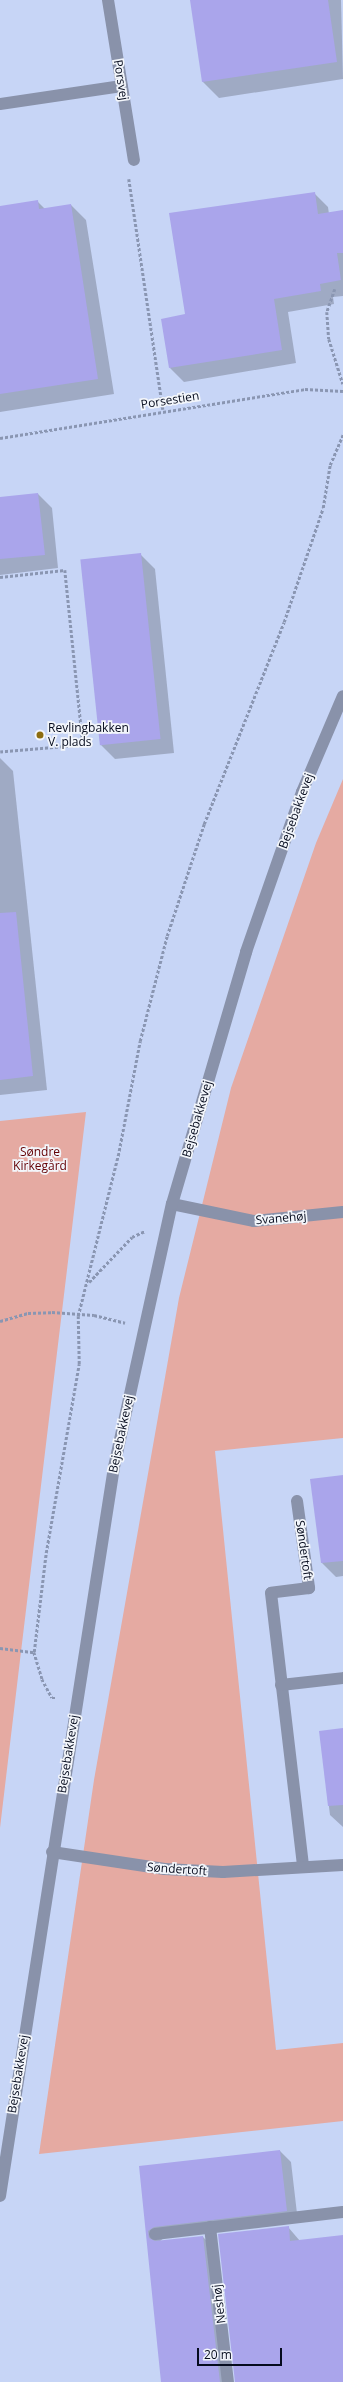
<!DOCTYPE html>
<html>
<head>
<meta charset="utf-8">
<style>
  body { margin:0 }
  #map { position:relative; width:343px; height:2382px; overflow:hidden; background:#c7d5f6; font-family:"Open Sans",sans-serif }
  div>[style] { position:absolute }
  .green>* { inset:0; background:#e5aaa2 }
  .shadow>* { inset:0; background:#0003 }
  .building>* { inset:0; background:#aaa5eb; transform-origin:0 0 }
  .path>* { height:2.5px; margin-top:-1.25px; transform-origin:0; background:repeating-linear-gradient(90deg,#8a96b2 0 3px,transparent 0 5px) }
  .minor>* { height:12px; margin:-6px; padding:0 6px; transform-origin:6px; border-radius:6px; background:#8992aa }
  .dots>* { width:11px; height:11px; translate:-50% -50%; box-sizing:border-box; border:2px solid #f3f6fb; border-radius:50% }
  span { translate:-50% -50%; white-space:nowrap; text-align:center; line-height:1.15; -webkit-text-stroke:3.5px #f3f6fb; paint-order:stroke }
  .street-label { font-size:12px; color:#060c1e }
  .poi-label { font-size:12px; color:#060c1e }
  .left { translate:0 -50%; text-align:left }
  .park-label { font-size:12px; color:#640004 }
  .scale { position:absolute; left:197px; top:2348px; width:85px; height:18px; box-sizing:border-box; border:2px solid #060c1e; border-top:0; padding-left:5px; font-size:12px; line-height:14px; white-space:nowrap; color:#060c1e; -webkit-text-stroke:3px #f3f6fb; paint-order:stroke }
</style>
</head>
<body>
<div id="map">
  <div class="green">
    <div style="clip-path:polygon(343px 779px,343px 1438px,215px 1451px,276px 2050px,343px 2043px,343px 2121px,39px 2154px,94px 1780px,179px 1298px,231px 1088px,316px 843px)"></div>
    <div style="clip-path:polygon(86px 1112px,20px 1660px,0 1828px,0 1121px)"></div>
  </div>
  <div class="shadow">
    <div style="clip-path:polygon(191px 0,341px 0,343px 79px,219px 98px,203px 82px)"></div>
    <div style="clip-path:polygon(314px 193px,328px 207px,329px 214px,343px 211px,343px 296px,333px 297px,334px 304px,288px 312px,296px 363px,184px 382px,170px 368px,186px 315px)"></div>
    <div style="clip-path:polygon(37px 201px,45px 209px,71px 205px,86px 220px,114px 394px,0 412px,0 207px)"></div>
    <div style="clip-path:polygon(38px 494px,52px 508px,58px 568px,0 575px,0 498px)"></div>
    <div style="clip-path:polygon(141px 555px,155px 569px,174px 753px,115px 759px,101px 745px,82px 561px)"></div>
    <div style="clip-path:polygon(0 758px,13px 771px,47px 1090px,0 1095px)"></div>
    <div style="clip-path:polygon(343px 1476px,343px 1576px,336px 1577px,322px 1563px,312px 1480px)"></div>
    <div style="clip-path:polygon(343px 1729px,343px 1827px,330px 1815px,320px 1732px)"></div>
    <div style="clip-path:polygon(280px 2151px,291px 2162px,298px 2222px,165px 2237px,159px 2242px,203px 2237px,214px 2248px,230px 2382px,163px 2382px,140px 2167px)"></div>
    <div style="clip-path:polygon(288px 2227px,300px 2241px,343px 2236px,343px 2382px,236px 2382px)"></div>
  </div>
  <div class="building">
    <div style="clip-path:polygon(190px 0,328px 0,337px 62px,202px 82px)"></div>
    <div style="clip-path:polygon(315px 192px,318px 214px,343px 210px,343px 253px,337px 253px,341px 280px,320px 284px,321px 291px,274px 299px,282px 350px,169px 368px,161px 319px,185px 314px,169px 213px)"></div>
    <div style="clip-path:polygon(38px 200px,39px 209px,71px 204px,98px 379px,0 394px,0 206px)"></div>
    <div style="clip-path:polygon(38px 493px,45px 555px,0 559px,0 497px)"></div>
    <div style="left:141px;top:553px;width:187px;height:61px;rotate:84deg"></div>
    <div style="clip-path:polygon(16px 912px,33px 1076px,0 1080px,0 913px)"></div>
    <div style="clip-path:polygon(343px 1475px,343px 1561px,321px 1563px,310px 1479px)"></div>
    <div style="clip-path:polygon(343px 1728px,343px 1805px,328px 1806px,319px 1731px)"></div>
    <div style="clip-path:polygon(280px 2150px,287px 2211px,154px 2227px,148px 2231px,149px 2238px,155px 2241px,203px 2236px,220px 2382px,161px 2382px,139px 2166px)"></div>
    <div style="clip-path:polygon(289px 2226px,290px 2241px,343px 2235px,343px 2382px,235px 2382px,218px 2234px)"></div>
  </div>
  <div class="path">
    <div style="left:129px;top:179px;width:233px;rotate:81.6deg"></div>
    <div style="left:335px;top:289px;width:24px;rotate:109deg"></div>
    <div style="left:327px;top:312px;width:27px;rotate:86deg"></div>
    <div style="left:329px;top:339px;width:47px;rotate:72.7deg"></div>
    <div style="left:0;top:438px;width:309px;rotate:-9.1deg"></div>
    <div style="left:305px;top:389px;width:38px;rotate:3deg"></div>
    <div style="left:0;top:577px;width:65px;rotate:-6.1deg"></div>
    <div style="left:65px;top:570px;width:176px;rotate:84.1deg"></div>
    <div style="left:83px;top:745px;width:83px;rotate:175.2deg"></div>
    <div style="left:89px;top:1282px;width:62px;rotate:-46.3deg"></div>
    <div style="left:132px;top:1237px;width:14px;rotate:-25deg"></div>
    <div style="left:0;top:1321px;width:29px;rotate:-16deg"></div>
    <div style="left:28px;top:1313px;width:24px;rotate:-2deg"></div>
    <div style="left:52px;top:1312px;width:42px;rotate:4.1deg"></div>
    <div style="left:94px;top:1315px;width:32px;rotate:14deg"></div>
    <div style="left:0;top:1648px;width:34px;rotate:7deg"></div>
    <div style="left:34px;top:1652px;width:28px;rotate:73deg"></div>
    <div style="left:42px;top:1679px;width:21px;rotate:62deg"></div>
    <div style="left:52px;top:1698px;width:4px"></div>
    <div style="left:34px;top:1652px;width:100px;rotate:-83.1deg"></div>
    <div style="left:46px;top:1553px;width:192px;rotate:-80.1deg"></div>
    <div style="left:79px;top:1364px;width:48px;rotate:-91.2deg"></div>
    <div style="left:78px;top:1316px;width:170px;rotate:-76deg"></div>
    <div style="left:119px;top:1151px;width:112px;rotate:-79.2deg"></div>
    <div style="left:140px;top:1041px;width:108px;rotate:-75.6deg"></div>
    <div style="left:167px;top:936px;width:118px;rotate:-71.7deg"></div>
    <div style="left:204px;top:824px;width:217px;rotate:-68.4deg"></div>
    <div style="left:284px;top:622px;width:120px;rotate:-71.1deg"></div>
    <div style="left:323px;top:508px;width:44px;rotate:-80.8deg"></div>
    <div style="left:330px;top:465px;width:33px;rotate:-67deg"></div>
  </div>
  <div class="minor">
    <div style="left:108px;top:0;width:162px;rotate:80.8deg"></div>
    <div style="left:0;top:104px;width:123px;rotate:-8.4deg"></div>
    <div style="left:172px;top:1204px;width:84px;rotate:11.7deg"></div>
    <div style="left:254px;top:1221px;width:89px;rotate:-5.8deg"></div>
    <div style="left:297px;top:1501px;width:88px;rotate:82.1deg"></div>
    <div style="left:309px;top:1588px;width:38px;rotate:173deg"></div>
    <div style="left:271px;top:1593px;width:276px;rotate:83.3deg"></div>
    <div style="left:281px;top:1685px;width:62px;rotate:-6.4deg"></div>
    <div style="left:52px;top:1852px;width:114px;rotate:8.6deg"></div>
    <div style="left:165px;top:1869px;width:58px;rotate:3deg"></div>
    <div style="left:223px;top:1872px;width:120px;rotate:-3.3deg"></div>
    <div style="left:0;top:2196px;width:738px;rotate:-81.11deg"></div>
    <div style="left:114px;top:1467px;width:269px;rotate:-77.6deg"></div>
    <div style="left:172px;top:1204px;width:263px;rotate:-73.6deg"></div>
    <div style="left:246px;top:952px;width:170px;rotate:-70.7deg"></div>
    <div style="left:302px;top:792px;width:104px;rotate:-66.9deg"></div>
    <div style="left:210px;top:2227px;width:156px;rotate:83.4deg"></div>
    <div style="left:155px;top:2234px;width:189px;rotate:-6.7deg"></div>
  </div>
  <div class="dots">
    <div style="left:40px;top:735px;background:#8d6d10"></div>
  </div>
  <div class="street-label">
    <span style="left:121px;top:80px;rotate:81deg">Porsvej</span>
    <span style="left:170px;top:400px;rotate:-9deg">Porsestien</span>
    <span style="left:296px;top:811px;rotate:-70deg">Bejsebakkevej</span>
    <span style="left:197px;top:1119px;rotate:-74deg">Bejsebakkevej</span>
    <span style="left:281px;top:1218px;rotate:-5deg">Svanehøj</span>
    <span style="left:121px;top:1434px;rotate:-78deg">Bejsebakkevej</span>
    <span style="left:304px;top:1550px;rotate:82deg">Søndertoft</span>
    <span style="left:68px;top:1754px;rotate:-81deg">Bejsebakkevej</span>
    <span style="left:177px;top:1869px;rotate:4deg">Søndertoft</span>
    <span style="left:18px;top:2074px;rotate:-81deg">Bejsebakkevej</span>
    <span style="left:219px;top:2304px;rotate:-97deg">Neshøj</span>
  </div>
  <div class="poi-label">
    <span class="left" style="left:48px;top:735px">Revlingbakken<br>V. plads</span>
  </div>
  <div class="park-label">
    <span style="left:40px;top:1159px">Søndre<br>Kirkegård</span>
  </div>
  <div class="scale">20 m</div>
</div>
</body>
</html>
